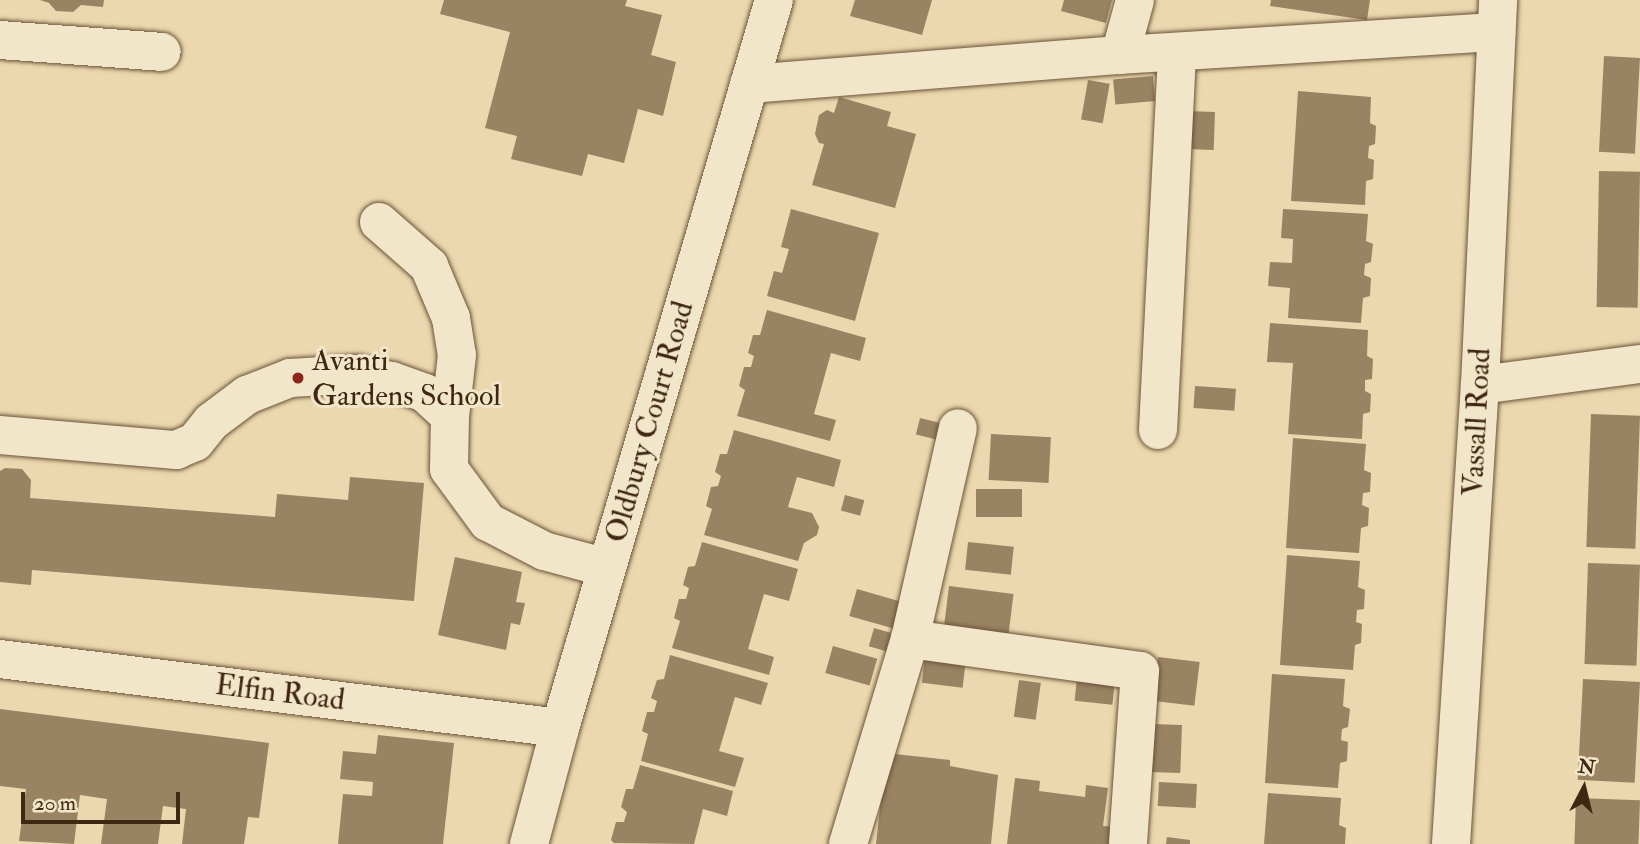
<!DOCTYPE html>
<html>
<head>
<meta charset="utf-8">
<style>
  body { margin:0 }
  #map { position:relative; width:1640px; height:844px; overflow:hidden; background:#ebd8ae; font-family:"IM FELL Double Pica",serif }
  div>[style] { position:absolute }
  .building>* { inset:0; background:#998363; transform-origin:0 0 }
  .roads { filter:drop-shadow(0 0 2px #6b5338) drop-shadow(0 0 2px #6b5338) }
  .minor>* { height:38px; margin:-19px; padding:0 19px; transform-origin:19px; border-radius:19px; background:#f2e6ca }
  .dots>* { width:19px; height:19px; translate:-50% -50%; box-sizing:border-box; border:4px solid #f2e6ca; border-radius:50% }
  span { translate:-50% -50%; white-space:nowrap; text-align:center; line-height:1.15; -webkit-text-stroke:6px #f2e6ca; paint-order:stroke }
  .poi-label { font-size:30px; color:#402711 }
  .left { translate:0 -50%; text-align:left }
  .street-label { font-size:30px; color:#402711 }
  .north { position:absolute; left:1549px; top:753px; width:70px; height:70px; -webkit-text-stroke:5px #f2e6ca; paint-order:stroke; rotate:7deg; font-size:19px; font-weight:700; line-height:28px; text-align:center; color:#402711 }
  .north::after { content:''; display:block; margin:auto; width:24px; height:32px; background:#402711; clip-path:polygon(50% 0,100% 100%,50% 72%,0 100%) }
  .scale { position:absolute; left:21px; top:792px; width:159px; height:32px; box-sizing:border-box; border:4px solid #402711; border-top:0; padding-left:9px; font-size:21px; line-height:24px; white-space:nowrap; color:#402711; -webkit-text-stroke:5px #f2e6ca; paint-order:stroke }
</style>
</head>
<body>
<div id="map">
  <div class="building">
    <div style="clip-path:polygon(40px 0,104px 0,103px 7px,81px 5px,73px 12px,56px 11px,49px 3px)"></div>
    <div style="clip-path:polygon(444px 0,627px 0,625px 6px,662px 15px,651px 55px,676px 62px,663px 116px,638px 109px,624px 163px,588px 154px,582px 176px,511px 159px,517px 136px,485px 128px,510px 32px,440px 14px)"></div>
    <div style="clip-path:polygon(855px 0,932px 0,922px 35px,850px 16px)"></div>
    <div style="clip-path:polygon(1064px 0,1112px 0,1106px 23px,1061px 11px)"></div>
    <div style="clip-path:polygon(1271px 0,1370px 0,1367px 20px,1270px 6px)"></div>
    <div style="left:1604px;top:56px;width:36px;height:96px;rotate:3deg"></div>
    <div style="left:1153px;top:76px;width:25px;height:40px;rotate:85deg"></div>
    <div style="left:1088px;top:80px;width:22px;height:40px;rotate:10deg"></div>
    <div style="clip-path:polygon(1298px 91px,1371px 97px,1370px 123px,1376px 126px,1375px 144px,1369px 146px,1368px 158px,1374px 160px,1373px 179px,1366px 181px,1365px 205px,1291px 201px)"></div>
    <div style="clip-path:polygon(839px 97px,891px 112px,887px 126px,916px 134px,895px 208px,812px 185px,824px 144px,819px 143px,815px 134px,819px 115px,827px 110px,834px 113px)"></div>
    <div style="left:1187px;top:111px;width:28px;height:38px;rotate:2deg"></div>
    <div style="left:1599px;top:171px;width:41px;height:136px;rotate:1deg"></div>
    <div style="clip-path:polygon(791px 209px,879px 233px,855px 321px,767px 296px,774px 271px,782px 273px,789px 249px,781px 247px)"></div>
    <div style="clip-path:polygon(1283px 209px,1368px 214px,1366px 241px,1373px 244px,1371px 262px,1365px 264px,1364px 275px,1371px 278px,1370px 296px,1363px 298px,1361px 323px,1288px 318px,1290px 288px,1268px 286px,1270px 262px,1292px 263px,1293px 239px,1281px 238px)"></div>
    <div style="clip-path:polygon(767px 310px,866px 338px,860px 361px,831px 353px,814px 414px,836px 420px,830px 441px,737px 416px,745px 390px,739px 386px,744px 367px,751px 367px,754px 356px,748px 353px,753px 335px,760px 335px)"></div>
    <div style="clip-path:polygon(1270px 323px,1368px 330px,1367px 356px,1373px 359px,1372px 379px,1365px 380px,1365px 391px,1371px 394px,1370px 412px,1363px 414px,1362px 439px,1288px 434px,1293px 363px,1267px 362px)"></div>
    <div style="left:1195px;top:386px;width:41px;height:22px;rotate:4deg"></div>
    <div style="left:1591px;top:414px;width:49px;height:133px;rotate:2deg"></div>
    <div style="left:920px;top:418px;width:21px;height:17px;rotate:14deg"></div>
    <div style="clip-path:polygon(734px 430px,841px 460px,834px 487px,797px 477px,788px 507px,812px 513px,819px 527px,817px 535px,804px 543px,798px 561px,704px 535px,712px 509px,706px 506px,711px 487px,718px 486px,721px 476px,715px 472px,720px 454px,727px 454px)"></div>
    <div style="left:991px;top:434px;width:60px;height:46px;rotate:3deg"></div>
    <div style="clip-path:polygon(1293px 438px,1366px 444px,1364px 470px,1371px 473px,1370px 492px,1363px 493px,1362px 505px,1369px 508px,1368px 526px,1361px 528px,1359px 553px,1286px 548px)"></div>
    <div style="clip-path:polygon(5px 468px,22px 469px,31px 480px,30px 498px,275px 517px,277px 494px,348px 500px,350px 477px,424px 483px,414px 601px,32px 570px,31px 585px,0 582px,0 471px)"></div>
    <div style="left:1022px;top:489px;width:28px;height:46px;rotate:90deg"></div>
    <div style="left:845px;top:495px;width:20px;height:16px;rotate:15deg"></div>
    <div style="clip-path:polygon(702px 542px,798px 569px,789px 601px,764px 594px,748px 649px,774px 657px,769px 675px,672px 648px,680px 621px,674px 618px,679px 599px,686px 599px,689px 588px,683px 585px,688px 567px,695px 566px)"></div>
    <div style="left:968px;top:542px;width:46px;height:28px;rotate:6deg"></div>
    <div style="clip-path:polygon(1287px 555px,1360px 561px,1358px 587px,1365px 590px,1364px 609px,1357px 610px,1356px 622px,1362px 624px,1361px 643px,1355px 645px,1353px 670px,1280px 665px)"></div>
    <div style="clip-path:polygon(455px 557px,522px 572px,516px 602px,525px 603px,520px 625px,511px 623px,506px 650px,438px 635px)"></div>
    <div style="left:1588px;top:563px;width:52px;height:101px;rotate:2deg"></div>
    <div style="left:949px;top:586px;width:65px;height:43px;rotate:7deg"></div>
    <div style="left:857px;top:589px;width:46px;height:28px;rotate:16deg"></div>
    <div style="left:874px;top:628px;width:18px;height:19px;rotate:16deg"></div>
    <div style="left:833px;top:646px;width:46px;height:28px;rotate:16deg"></div>
    <div style="clip-path:polygon(670px 655px,768px 683px,761px 705px,735px 697px,719px 751px,744px 758px,735px 787px,641px 761px,648px 734px,642px 731px,647px 712px,654px 712px,657px 701px,651px 698px,657px 680px,664px 679px)"></div>
    <div style="left:925px;top:657px;width:41px;height:26px;rotate:7deg"></div>
    <div style="left:1158px;top:657px;width:42px;height:44px;rotate:7deg"></div>
    <div style="clip-path:polygon(1272px 674px,1345px 679px,1343px 706px,1350px 709px,1348px 727px,1342px 729px,1341px 740px,1348px 742px,1347px 761px,1340px 763px,1338px 788px,1265px 783px)"></div>
    <div style="left:1077px;top:678px;width:38px;height:23px;rotate:6deg"></div>
    <div style="left:1583px;top:679px;width:57px;height:101px;rotate:3deg"></div>
    <div style="left:1019px;top:680px;width:22px;height:37px;rotate:8deg"></div>
    <div style="clip-path:polygon(0 709px,269px 743px,259px 818px,248px 817px,244px 844px,182px 844px,186px 809px,163px 806px,158px 844px,101px 844px,107px 799px,80px 795px,74px 844px,19px 841px,26px 789px,0 786px)"></div>
    <div style="left:1152px;top:724px;width:30px;height:48px;rotate:2deg"></div>
    <div style="clip-path:polygon(378px 735px,454px 743px,443px 844px,338px 844px,343px 794px,372px 796px,373px 782px,340px 779px,343px 751px,376px 754px)"></div>
    <div style="clip-path:polygon(886px 753px,950px 760px,950px 766px,998px 775px,991px 844px,876px 844px)"></div>
    <div style="clip-path:polygon(640px 765px,733px 791px,727px 816px,703px 809px,694px 844px,614px 843px,611px 840px,616px 822px,624px 822px,627px 812px,621px 807px,626px 789px,633px 789px)"></div>
    <div style="clip-path:polygon(1015px 778px,1040px 781px,1039px 791px,1085px 797px,1086px 785px,1108px 788px,1103px 826px,1116px 827px,1114px 844px,1007px 844px)"></div>
    <div style="left:1159px;top:782px;width:38px;height:24px;rotate:3deg"></div>
    <div style="clip-path:polygon(1268px 793px,1341px 798px,1339px 825px,1346px 828px,1345px 844px,1264px 844px)"></div>
    <div style="left:1576px;top:798px;width:64px;height:46px;rotate:2deg"></div>
    <div style="clip-path:polygon(1167px 837px,1190px 840px,1190px 844px,1166px 844px)"></div>
  </div>
  <div class="roads">
    <div class="minor">
      <div style="left:0;top:40px;width:162px;rotate:4.2deg"></div>
      <div style="left:1120px;top:55px;width:57px;rotate:-74.7deg"></div>
      <div style="left:749px;top:84px;width:372px;rotate:-4.5deg"></div>
      <div style="left:1120px;top:55px;width:377px;rotate:-3.5deg"></div>
      <div style="left:379px;top:222px;width:67px;rotate:41.3deg"></div>
      <div style="left:429px;top:266px;width:56px;rotate:67.1deg"></div>
      <div style="left:451px;top:318px;width:37px;rotate:81deg"></div>
      <div style="left:457px;top:355px;width:61px;rotate:96.5deg"></div>
      <div style="left:450px;top:416px;width:53px;rotate:91.1deg"></div>
      <div style="left:449px;top:469px;width:66px;rotate:53.7deg"></div>
      <div style="left:488px;top:522px;width:63px;rotate:27.4deg"></div>
      <div style="left:544px;top:551px;width:65px;rotate:15.1deg"></div>
      <div style="left:1480px;top:385px;width:161px;rotate:-7.5deg"></div>
      <div style="left:1158px;top:430px;width:378px;rotate:-87.1deg"></div>
      <div style="left:0;top:435px;width:177px;rotate:4.9deg"></div>
      <div style="left:176px;top:450px;width:21px;rotate:-23deg"></div>
      <div style="left:195px;top:442px;width:26px;rotate:-51deg"></div>
      <div style="left:211px;top:422px;width:45px;rotate:-36.9deg"></div>
      <div style="left:247px;top:395px;width:46px;rotate:-21.6deg"></div>
      <div style="left:290px;top:378px;width:68px;rotate:-3.4deg"></div>
      <div style="left:358px;top:374px;width:35px;rotate:12deg"></div>
      <div style="left:392px;top:381px;width:35px;rotate:20deg"></div>
      <div style="left:425px;top:393px;width:34px;rotate:43deg"></div>
      <div style="left:910px;top:639px;width:232px;rotate:7.9deg"></div>
      <div style="left:1140px;top:671px;width:173px;rotate:94deg"></div>
      <div style="left:0;top:659px;width:564px;rotate:7.02deg"></div>
      <div style="left:529px;top:844px;width:120px;rotate:-75deg"></div>
      <div style="left:560px;top:728px;width:759px;rotate:-73.62deg"></div>
      <div style="left:848px;top:844px;width:214px;rotate:-73.2deg"></div>
      <div style="left:910px;top:639px;width:216px;rotate:-77.2deg"></div>
      <div style="left:1451px;top:844px;width:460px;rotate:-86.4deg"></div>
      <div style="left:1480px;top:385px;width:385px;rotate:-87.3deg"></div>
    </div>
  </div>
  <div class="dots">
    <div style="left:298px;top:378px;background:#8f2418"></div>
  </div>
  <div class="poi-label">
    <span class="left" style="left:312px;top:378px">Avanti<br>Gardens School</span>
  </div>
  <div class="street-label">
    <span style="left:650px;top:422px;rotate:-74deg">Oldbury Court Road</span>
    <span style="left:1477px;top:422px;rotate:-87deg">Vassall Road</span>
    <span style="left:280px;top:693px;rotate:7deg">Elfin Road</span>
  </div>
  <div class="north">N</div>
  <div class="scale">20 m</div>
</div>
</body>
</html>
